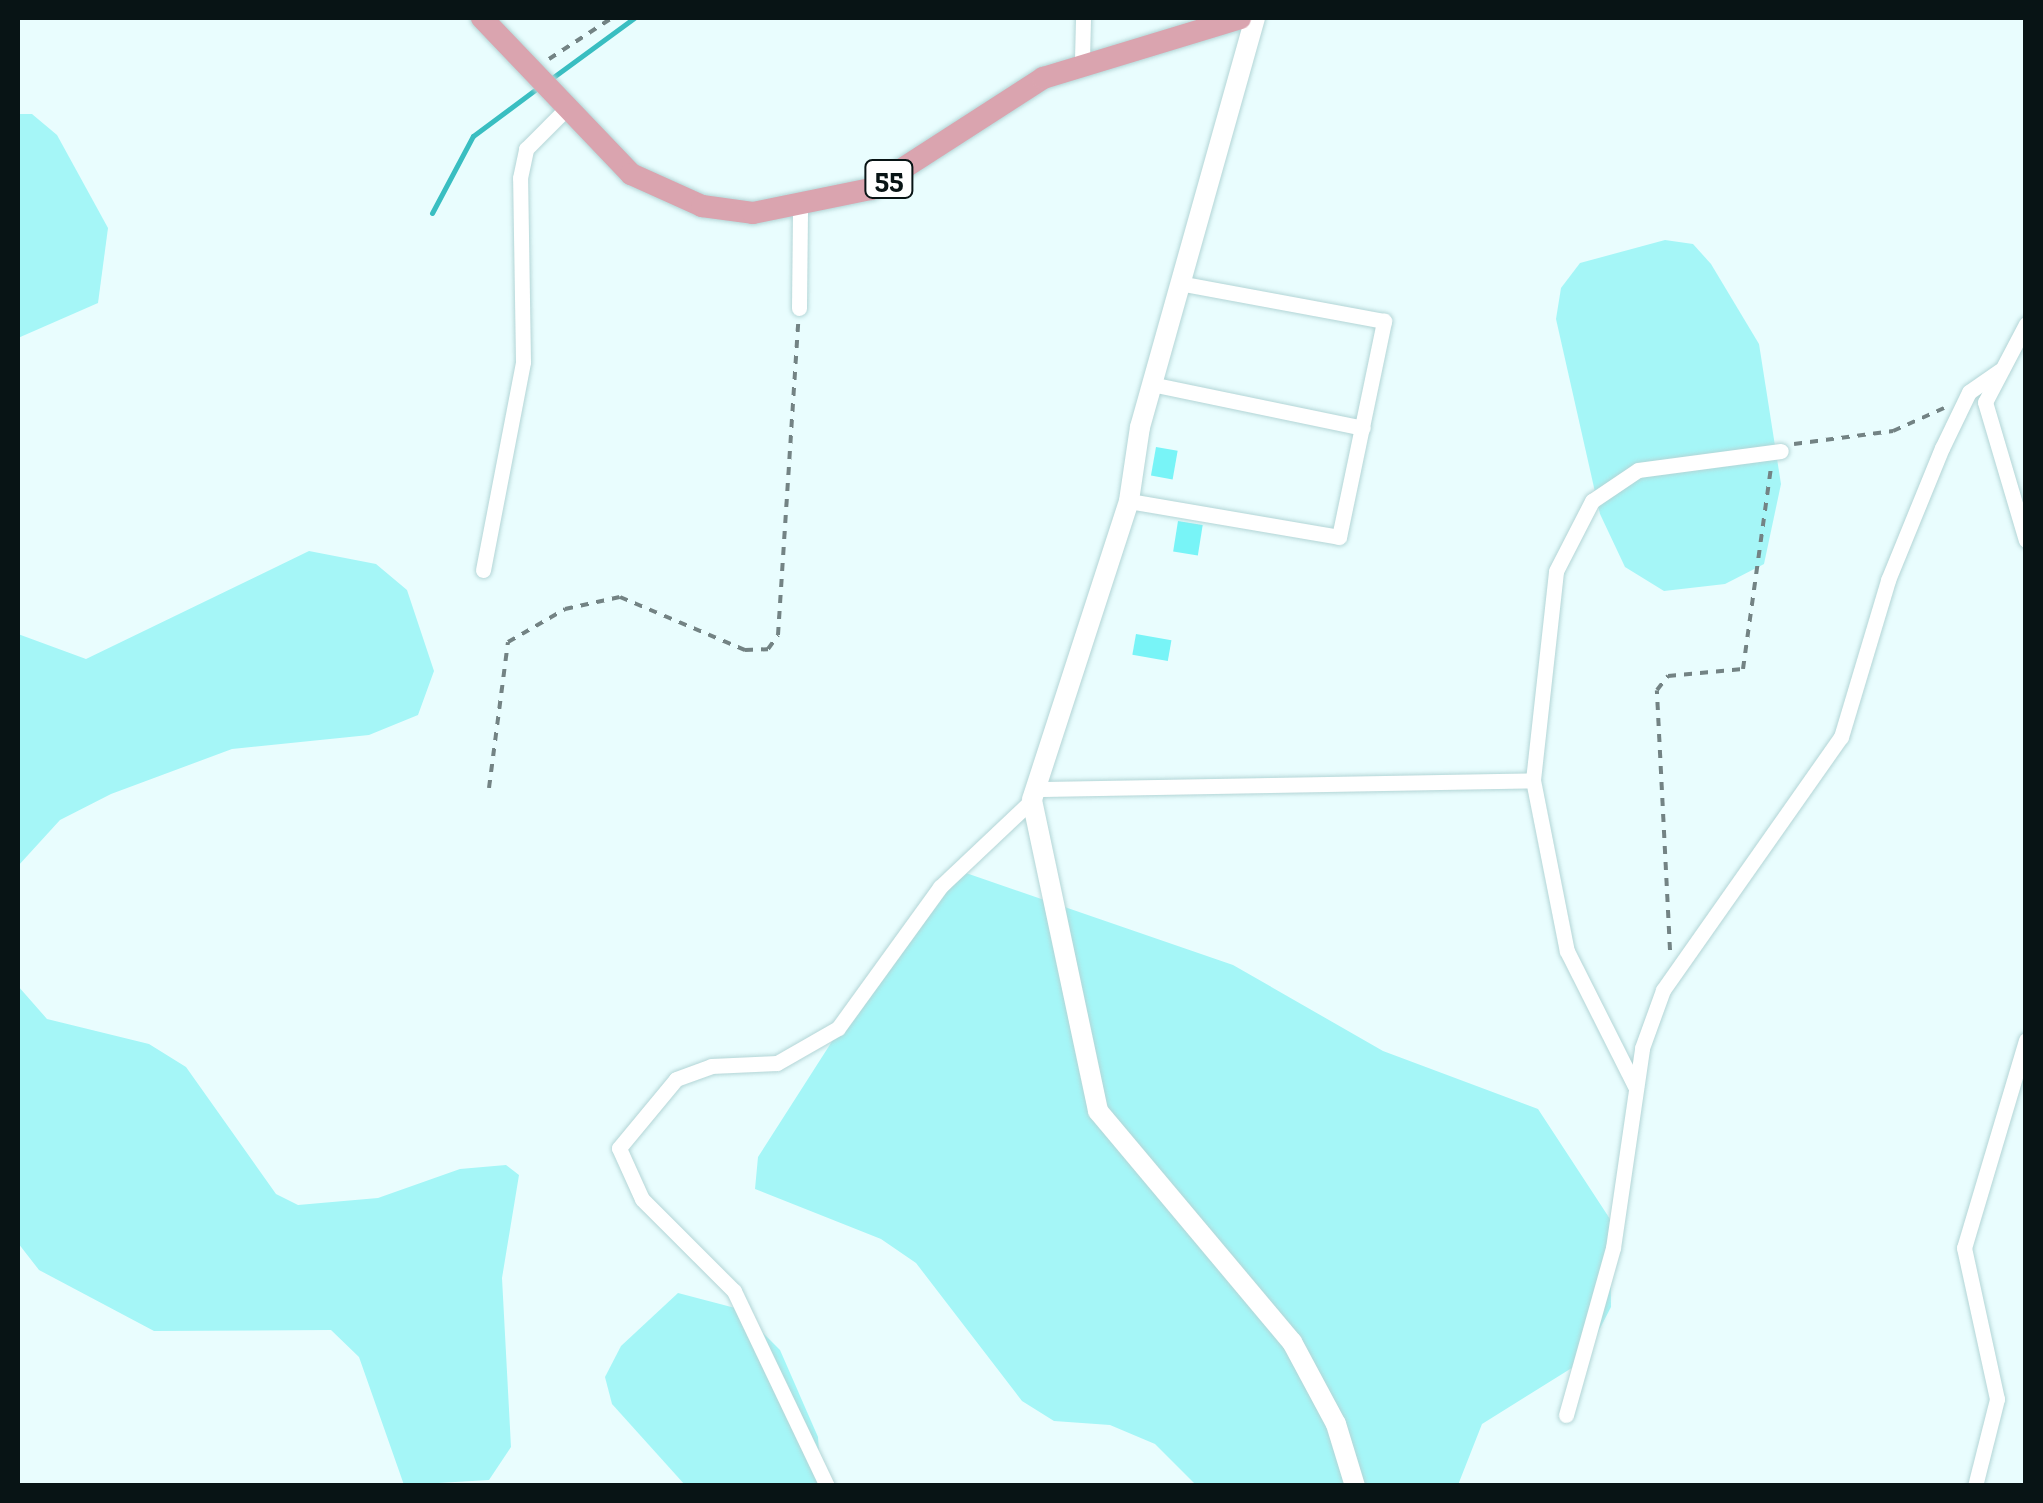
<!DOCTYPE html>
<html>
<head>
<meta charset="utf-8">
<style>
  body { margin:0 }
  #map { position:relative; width:2043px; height:1503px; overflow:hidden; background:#e9fdfe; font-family:"Zilla Slab",serif }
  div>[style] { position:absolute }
  .green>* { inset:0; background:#a5f6f7 }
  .stream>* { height:5px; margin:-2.5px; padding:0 2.5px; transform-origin:2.5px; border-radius:2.5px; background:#39bec1 }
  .building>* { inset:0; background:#78f4f7; transform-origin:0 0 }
  .path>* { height:4px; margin-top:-2px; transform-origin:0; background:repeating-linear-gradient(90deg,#738384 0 8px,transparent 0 16px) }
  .roads { filter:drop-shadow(0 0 2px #b3d5d6) drop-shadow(0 0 2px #b3d5d6) }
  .street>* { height:15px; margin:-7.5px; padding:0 7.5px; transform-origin:7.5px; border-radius:7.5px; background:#fff }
  .secondary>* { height:20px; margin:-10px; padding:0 10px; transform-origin:10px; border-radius:10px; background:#fff }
  .primary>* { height:22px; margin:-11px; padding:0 11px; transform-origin:11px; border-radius:11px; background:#daa4af }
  span { translate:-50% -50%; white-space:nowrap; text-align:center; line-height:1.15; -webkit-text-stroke:10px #fff; paint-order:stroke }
  .shield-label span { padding:2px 8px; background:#fff; border:2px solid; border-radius:8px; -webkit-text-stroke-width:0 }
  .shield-label { font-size:28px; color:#081415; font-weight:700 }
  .frame { position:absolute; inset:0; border:20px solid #081415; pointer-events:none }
</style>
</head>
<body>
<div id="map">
  <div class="green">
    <div style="clip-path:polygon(18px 114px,32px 114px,57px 135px,108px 228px,98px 303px,18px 338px)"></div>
    <div style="clip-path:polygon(1665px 240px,1693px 244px,1711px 264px,1759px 344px,1781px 484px,1764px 564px,1725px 584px,1664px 591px,1625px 567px,1600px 514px,1556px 319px,1561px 288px,1580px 263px)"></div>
    <div style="clip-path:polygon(309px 551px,376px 564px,407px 590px,434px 671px,418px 715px,369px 735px,232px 749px,111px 794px,60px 820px,18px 866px,18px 634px,86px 659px)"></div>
    <div style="clip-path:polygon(966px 873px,1233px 965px,1383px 1051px,1538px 1109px,1610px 1219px,1611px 1307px,1583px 1361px,1482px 1424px,1458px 1485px,1196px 1485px,1155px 1444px,1110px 1425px,1054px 1421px,1022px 1401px,916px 1263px,881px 1239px,755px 1189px,758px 1157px,927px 893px)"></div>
    <div style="clip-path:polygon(18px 986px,47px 1019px,149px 1044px,186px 1067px,276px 1194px,298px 1205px,378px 1198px,460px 1169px,506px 1165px,519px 1175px,502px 1278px,511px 1447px,489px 1480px,404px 1485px,359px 1357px,331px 1330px,154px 1331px,39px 1270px,18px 1243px)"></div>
    <div style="clip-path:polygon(678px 1293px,739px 1309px,780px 1350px,818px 1437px,821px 1485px,685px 1485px,612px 1404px,605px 1377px,621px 1346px)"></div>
  </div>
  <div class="stream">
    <div style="left:548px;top:81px;width:107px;rotate:-36.2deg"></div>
    <div style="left:432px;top:213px;width:87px;rotate:-62deg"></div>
    <div style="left:473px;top:136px;width:82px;rotate:-36.6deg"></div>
  </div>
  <div class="building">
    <div style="left:1156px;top:447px;width:22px;height:29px;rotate:10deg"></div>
    <div style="left:1178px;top:521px;width:25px;height:31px;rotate:9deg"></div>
    <div style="left:1136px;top:634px;width:36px;height:21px;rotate:10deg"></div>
  </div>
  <div class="path">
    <div style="left:549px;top:59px;width:75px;rotate:-33.1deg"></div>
    <div style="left:1794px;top:444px;width:100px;rotate:-7.5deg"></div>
    <div style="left:1893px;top:431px;width:56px;rotate:-24.3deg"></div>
    <div style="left:489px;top:788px;width:147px;rotate:-82.6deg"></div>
    <div style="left:508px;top:642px;width:66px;rotate:-30.1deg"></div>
    <div style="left:565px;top:609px;width:56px;rotate:-12.3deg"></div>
    <div style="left:620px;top:597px;width:136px;rotate:23deg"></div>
    <div style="left:745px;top:650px;width:23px;rotate:-2deg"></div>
    <div style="left:768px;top:649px;width:17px;rotate:-54deg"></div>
    <div style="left:778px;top:635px;width:313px;rotate:-86.3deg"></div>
    <div style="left:1670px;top:950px;width:260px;rotate:-92.9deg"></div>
    <div style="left:1657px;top:690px;width:18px;rotate:-52deg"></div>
    <div style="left:1668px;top:676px;width:75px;rotate:-5.3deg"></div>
    <div style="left:1743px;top:669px;width:203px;rotate:-82.1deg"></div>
  </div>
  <div class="roads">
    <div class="street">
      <div style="left:1082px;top:60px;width:42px;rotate:-88.6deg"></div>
      <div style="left:799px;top:308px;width:97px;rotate:-89.4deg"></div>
      <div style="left:2026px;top:324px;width:88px;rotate:117.7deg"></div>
      <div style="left:1985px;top:402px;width:144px;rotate:73.5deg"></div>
      <div style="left:1156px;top:385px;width:211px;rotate:11.7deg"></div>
      <div style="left:1129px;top:501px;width:213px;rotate:9.7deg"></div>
      <div style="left:1339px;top:537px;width:221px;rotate:-78.2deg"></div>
      <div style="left:1384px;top:321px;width:202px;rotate:-169.5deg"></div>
      <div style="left:483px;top:570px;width:212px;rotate:-79.1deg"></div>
      <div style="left:523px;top:362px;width:184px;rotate:-90.9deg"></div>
      <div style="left:520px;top:178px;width:30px;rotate:-78deg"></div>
      <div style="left:526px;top:149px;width:54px;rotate:-45deg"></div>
      <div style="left:1533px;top:780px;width:210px;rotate:-83.7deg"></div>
      <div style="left:1556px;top:571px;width:79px;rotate:-62.8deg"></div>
      <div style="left:1592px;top:501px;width:55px;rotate:-34deg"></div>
      <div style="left:1638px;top:470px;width:144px;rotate:-7.6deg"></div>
      <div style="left:1036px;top:789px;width:497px;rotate:-1deg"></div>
      <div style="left:1533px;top:780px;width:174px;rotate:78.8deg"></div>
      <div style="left:1567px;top:951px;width:153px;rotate:63.3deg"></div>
      <div style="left:1566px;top:1415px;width:173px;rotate:-74.3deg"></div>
      <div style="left:1613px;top:1248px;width:202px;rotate:-81.7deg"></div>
      <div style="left:1642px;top:1048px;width:62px;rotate:-70.1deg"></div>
      <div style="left:1663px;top:990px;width:309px;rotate:-54.9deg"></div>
      <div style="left:1841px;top:737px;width:164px;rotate:-73.3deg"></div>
      <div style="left:1888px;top:580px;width:143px;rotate:-67.8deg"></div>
      <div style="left:1942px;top:448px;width:62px;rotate:-64.3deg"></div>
      <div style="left:1969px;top:392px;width:37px;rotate:-35deg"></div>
      <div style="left:827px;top:1486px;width:216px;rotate:-115.5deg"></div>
      <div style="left:734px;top:1291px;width:130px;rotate:-135deg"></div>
      <div style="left:642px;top:1199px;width:56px;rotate:-114.3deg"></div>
      <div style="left:619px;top:1148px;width:89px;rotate:-50.4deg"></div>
      <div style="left:676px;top:1079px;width:37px;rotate:-20deg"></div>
      <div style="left:711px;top:1066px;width:66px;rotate:-2.6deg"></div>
      <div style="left:777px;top:1063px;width:70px;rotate:-29.8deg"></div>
      <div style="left:838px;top:1028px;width:174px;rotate:-54.1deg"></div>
      <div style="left:940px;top:887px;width:127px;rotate:-43.4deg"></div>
      <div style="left:1975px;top:1486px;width:90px;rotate:-75.8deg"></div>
      <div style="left:1997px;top:1399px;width:155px;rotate:-102.3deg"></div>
      <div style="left:1964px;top:1248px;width:217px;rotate:-73.4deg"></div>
    </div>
    <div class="secondary">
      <div style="left:1255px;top:18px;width:425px;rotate:105.7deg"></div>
      <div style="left:1140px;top:427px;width:75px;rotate:98.5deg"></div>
      <div style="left:1129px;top:501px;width:314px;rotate:108deg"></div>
      <div style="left:1032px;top:800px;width:318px;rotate:78deg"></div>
      <div style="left:1098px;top:1111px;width:302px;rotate:50deg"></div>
      <div style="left:1292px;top:1342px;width:93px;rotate:61.8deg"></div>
      <div style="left:1336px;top:1424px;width:65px;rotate:73deg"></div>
    </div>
    <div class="primary">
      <div style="left:482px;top:18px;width:216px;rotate:46.3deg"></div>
      <div style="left:631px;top:174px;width:78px;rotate:24.3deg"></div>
      <div style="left:702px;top:206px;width:51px;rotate:7.8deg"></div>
      <div style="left:753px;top:213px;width:120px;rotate:-11.5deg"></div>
      <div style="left:871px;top:189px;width:205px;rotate:-32.8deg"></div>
      <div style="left:1043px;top:78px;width:206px;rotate:-16.9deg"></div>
    </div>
  </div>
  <div class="shield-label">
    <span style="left:889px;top:179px">55</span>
  </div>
  <div class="frame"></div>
</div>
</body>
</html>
